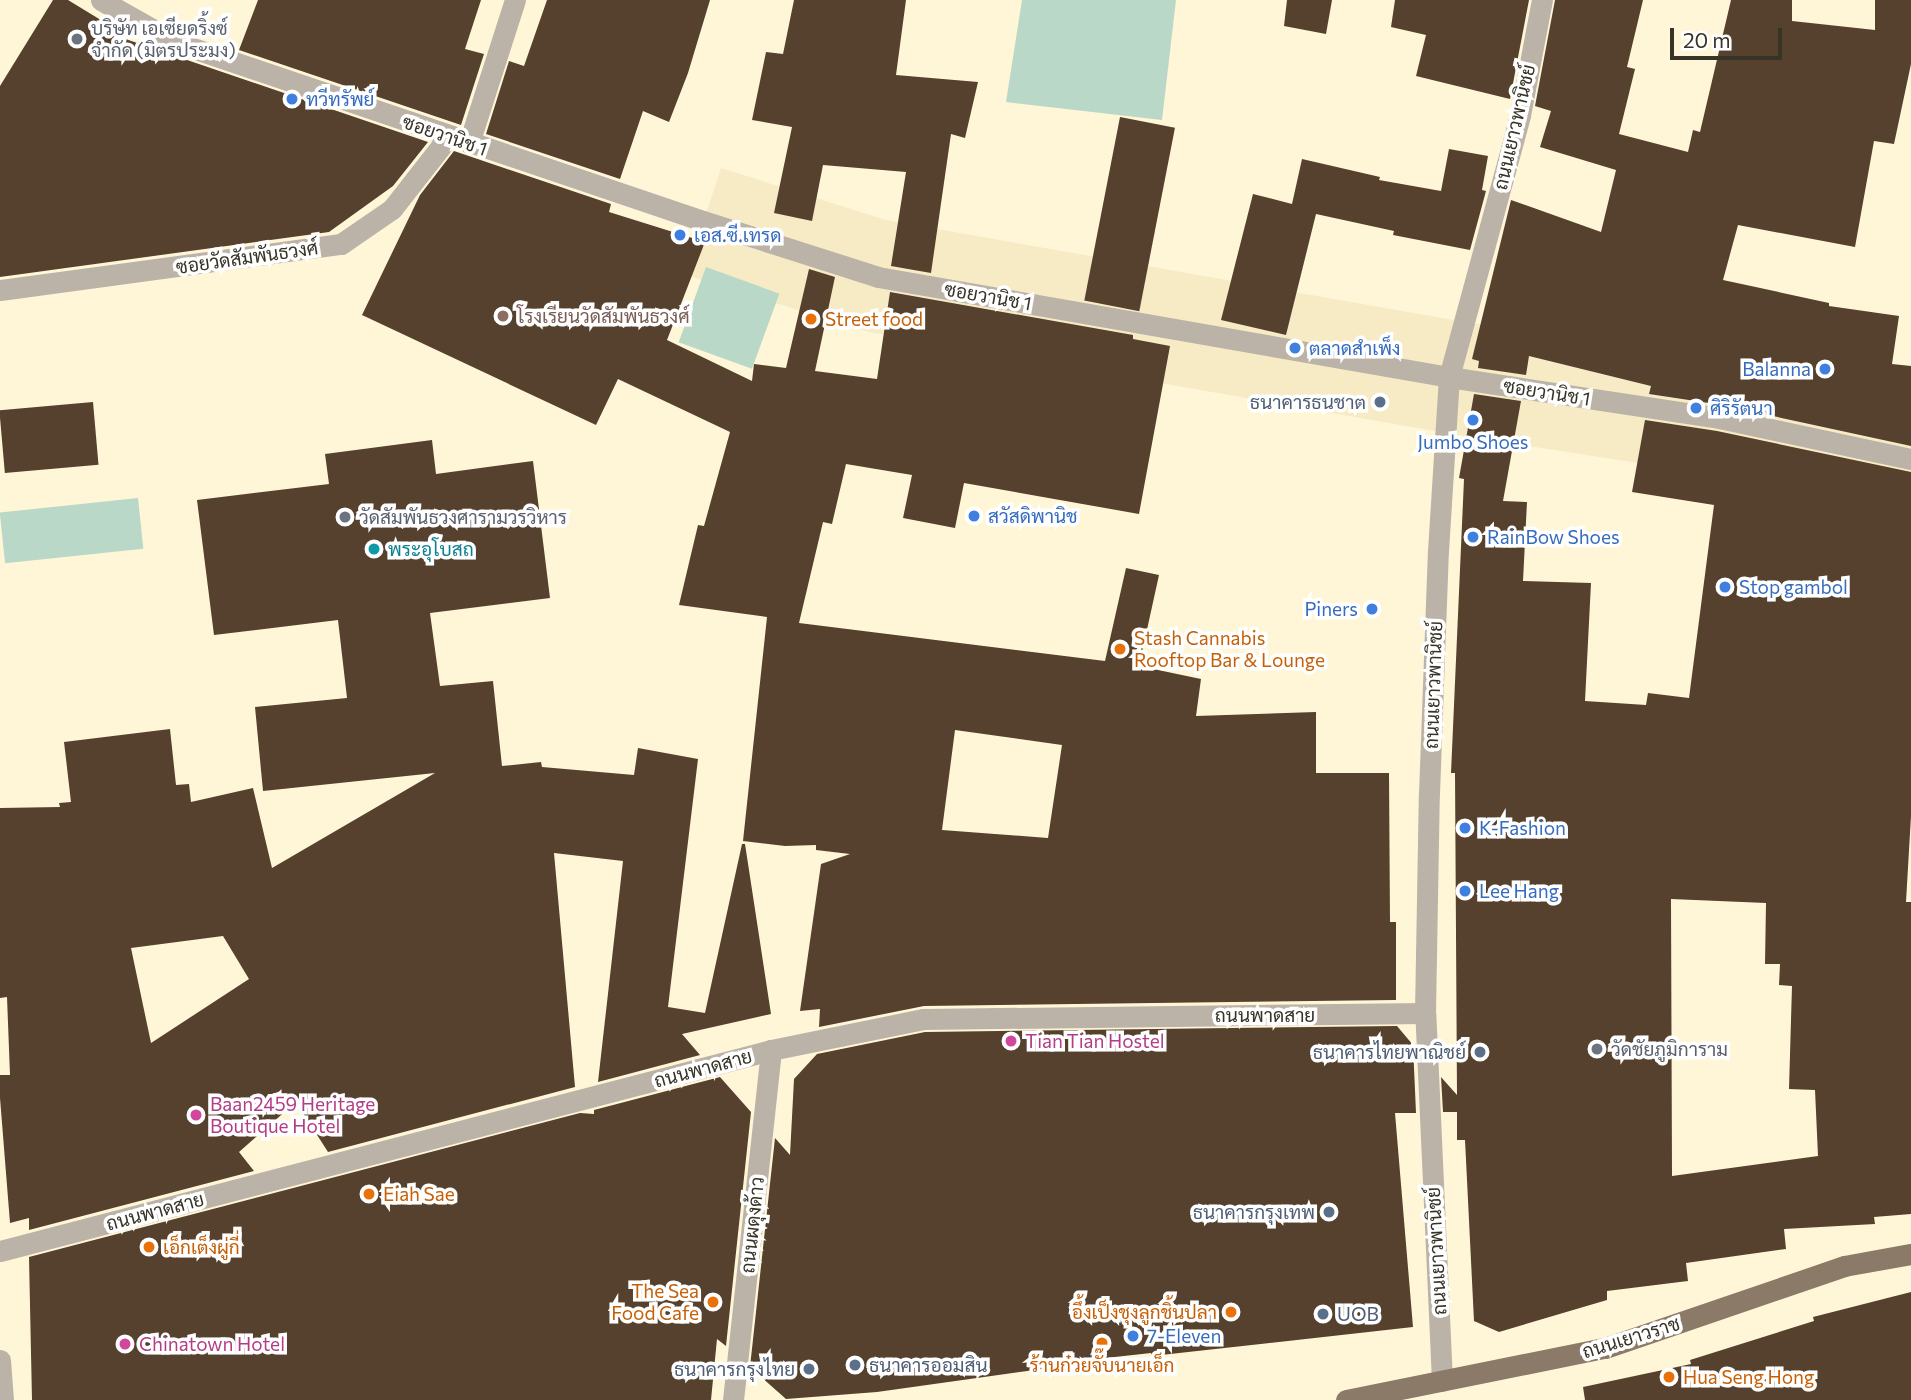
<!DOCTYPE html>
<html>
<head>
<meta charset="utf-8">
<style>
  body { margin:0 }
  #map { position:relative; width:1911px; height:1400px; overflow:hidden; background:#fff6d7; font-family:Commissioner,Sarabun,sans-serif }
  div>[style] { position:absolute }
  .built>* { inset:0; background:#f6ebc5 }
  .green>* { inset:0; background:#b9d8c8; transform-origin:0 0 }
  .building>* { inset:0; background:#55412d; transform-origin:0 0 }
  .minor>* { height:21px; margin:-10.5px; padding:0 10.5px; transform-origin:10.5px; border-radius:10.5px; background:#bcb3a8 }
  .major>* { height:21px; margin:-10.5px; padding:0 10.5px; transform-origin:10.5px; border-radius:10.5px; background:#8b7a67 }
  .dots>* { width:19px; height:19px; translate:-50% -50%; box-sizing:border-box; border:4px solid #fff; border-radius:50% }
  span { translate:-50% -50%; white-space:nowrap; text-align:center; line-height:1.15; -webkit-text-stroke:7px #fff; paint-order:stroke }
  .worship-label { font-size:19px; color:#5b616d }
  .left { translate:0 -50%; text-align:left }
  .shop-label { font-size:19px; color:#366cbe }
  .right { translate:-100% -50%; text-align:right }
  .street-label { font-size:19px; color:#363327 }
  .education-label { font-size:19px; color:#785e54 }
  .food-label { font-size:19px; color:#c56008 }
  .service-label { font-size:19px; color:#4e5e75 }
  .culture-label { font-size:19px; color:#0d838f }
  .hotel-label { font-size:19px; color:#b23c85 }
  .scale { position:absolute; left:1670px; top:28px; width:112px; height:32px; box-sizing:border-box; border:4px solid #363327; border-top:0; padding-left:9px; font-size:21px; line-height:24px; white-space:nowrap; color:#363327; -webkit-text-stroke:5px #fff; paint-order:stroke }
</style>
</head>
<body>
<div id="map">
  <div class="built">
    <div style="clip-path:polygon(721px 168px,886px 220px,1459px 321px,1732px 364px,1911px 402px,1911px 516px,1708px 474px,1440px 432px,869px 332px,686px 275px)"></div>
  </div>
  <div class="green">
    <div style="clip-path:polygon(1022px 0,1176px 0,1162px 120px,1006px 102px)"></div>
    <div style="left:706px;top:267px;width:78px;height:80px;rotate:20deg"></div>
    <div style="left:138px;top:498px;width:51px;height:139px;rotate:84deg"></div>
  </div>
  <div class="building">
    <div style="clip-path:polygon(53px 0,68px 0,109px 25px,105px 32px,428px 142px,393px 186px,329px 232px,0 277px,0 86px)"></div>
    <div style="clip-path:polygon(258px 0,481px 0,465px 49px,484px 54px,461px 125px,239px 50px)"></div>
    <div style="clip-path:polygon(547px 0,710px 0,688px 73px,669px 122px,643px 111px,620px 179px,486px 134px,509px 61px,524px 66px)"></div>
    <div style="clip-path:polygon(794px 0,906px 0,896px 75px,978px 82px,965px 138px,951px 134px,931px 273px,891px 266px,906px 172px,823px 165px,812px 221px,774px 213px,792px 127px,752px 120px,766px 52px,783px 54px)"></div>
    <div style="clip-path:polygon(1287px 0,1332px 0,1326px 34px,1284px 26px)"></div>
    <div style="clip-path:polygon(1395px 0,1529px 0,1510px 99px,1416px 76px,1426px 35px,1391px 27px)"></div>
    <div style="clip-path:polygon(1555px 0,1643px 0,1627px 67px,1635px 69px,1619px 134px,1688px 152px,1693px 130px,1700px 132px,1731px 0,1792px 0,1792px 21px,1875px 30px,1875px 0,1911px 0,1911px 64px,1894px 144px,1874px 141px,1855px 247px,1738px 225px,1723px 280px,1829px 303px,1829px 306px,1899px 316px,1892px 364px,1911px 366px,1911px 446px,1722px 405px,1649px 394px,1651px 386px,1529px 356px,1526px 375px,1478px 368px,1479px 361px,1472px 359px,1511px 200px,1601px 232px,1616px 170px,1540px 147px,1551px 111px,1535px 106px)"></div>
    <div style="left:1120px;top:117px;width:56px;height:187px;rotate:11deg"></div>
    <div style="clip-path:polygon(1449px 149px,1488px 156px,1482px 190px,1486px 191px,1470px 250px,1393px 235px,1394px 231px,1316px 214px,1286px 335px,1221px 320px,1253px 194px,1292px 204px,1302px 159px,1380px 177px,1379px 180px,1441px 191px)"></div>
    <div style="clip-path:polygon(evenodd,454px 151px,611px 204px,609px 212px,705px 242px,667px 340px,752px 381px,754px 364px,786px 368px,809px 269px,835px 277px,815px 371px,877px 379px,890px 292px,1133px 335px,1133px 339px,1170px 346px,1139px 514px,964px 483px,955px 528px,903px 518px,912px 475px,846px 464px,832px 524px,823px 522px,799px 623px,1105px 661px,1126px 568px,1159px 575px,1139px 666px,1201px 679px,1196px 716px,1316px 712px,1316px 773px,1389px 773px,1390px 922px,1396px 922px,1396px 1000px,924px 1006px,819px 1027px,820px 1009px,800px 1011px,821px 864px,850px 854px,816px 850px,816px 845px,785px 846px,743px 841px,767px 617px,679px 605px,698px 525px,704px 526px,730px 432px,618px 379px,596px 425px,362px 315px,420px 195px,454px 151px,955px 730px,1062px 745px,1048px 838px,942px 830px,955px 730px)"></div>
    <div style="clip-path:polygon(evenodd,1474px 394px,1521px 401px,1503px 501px,1527px 502px,1523px 581px,1591px 583px,1585px 701px,1646px 705px,1648px 693px,1689px 698px,1714px 505px,1632px 492px,1645px 420px,1717px 431px,1911px 472px,1911px 816px,1906px 902px,1911px 902px,1911px 1214px,1874px 1217px,1875px 1224px,1784px 1229px,1786px 1249px,1686px 1263px,1688px 1281px,1607px 1291px,1607px 1300px,1499px 1332px,1474px 1321px,1465px 1140px,1457px 1140px,1457px 1112px,1443px 1112px,1441px 1077px,1457px 1095px,1455px 773px,1451px 773px,1464px 479px,1459px 478px,1474px 394px,1671px 899px,1766px 903px,1765px 964px,1780px 964px,1779px 985px,1792px 986px,1789px 1089px,1815px 1090px,1818px 1156px,1672px 1176px,1671px 899px)"></div>
    <div style="left:93px;top:402px;width:63px;height:94px;rotate:85deg"></div>
    <div style="clip-path:polygon(evenodd,432px 440px,436px 474px,533px 461px,550px 598px,430px 613px,440px 686px,493px 681px,502px 766px,541px 762px,542px 767px,634px 775px,638px 748px,698px 759px,668px 1007px,705px 1013px,742px 844px,745px 844px,771px 1014px,682px 1034px,700px 1055px,598px 1082px,623px 861px,554px 853px,575px 1087px,328px 1152px,296px 1102px,239px 1152px,254px 1171px,29px 1230px,29px 1218px,10px 1223px,0 1098px,0 1075px,10px 1075px,7px 997px,0 998px,0 808px,60px 807px,59px 803px,71px 802px,64px 742px,170px 729px,176px 785px,189px 784px,191px 802px,253px 788px,272px 868px,435px 773px,263px 791px,255px 707px,347px 698px,338px 620px,214px 635px,197px 500px,329px 484px,325px 454px,432px 440px,223px 936px,249px 979px,151px 1043px,131px 948px,223px 936px)"></div>
    <div style="clip-path:polygon(1397px 1026px,1413px 1045px,1416px 1113px,1395px 1113px,1413px 1327px,1152px 1356px,1151px 1353px,1042px 1365px,1042px 1369px,877px 1392px,786px 1399px,750px 1367px,775px 1138px,790px 1155px,794px 1079px,817px 1054px,925px 1032px)"></div>
    <div style="clip-path:polygon(720px 1077px,751px 1112px,726px 1346px,717px 1339px,711px 1400px,32px 1400px,29px 1257px,580px 1113px,594px 1114px,594px 1110px)"></div>
    <div style="clip-path:polygon(1911px 1292px,1911px 1400px,1585px 1400px,1583px 1387px,1691px 1364px,1690px 1360px,1814px 1321px,1813px 1317px)"></div>
  </div>
  <div class="minor">
    <div style="left:101px;top:0;width:85px;rotate:29.6deg"></div>
    <div style="left:175px;top:42px;width:558px;rotate:18.73deg"></div>
    <div style="left:703px;top:221px;width:184px;rotate:17.7deg"></div>
    <div style="left:878px;top:277px;width:580px;rotate:9.93deg"></div>
    <div style="left:1449px;top:377px;width:273px;rotate:8.6deg"></div>
    <div style="left:1719px;top:418px;width:196px;rotate:12.1deg"></div>
    <div style="left:469px;top:143px;width:150px;rotate:-72.2deg"></div>
    <div style="left:0;top:290px;width:344px;rotate:-7.7deg"></div>
    <div style="left:341px;top:244px;width:62px;rotate:-34.5deg"></div>
    <div style="left:392px;top:209px;width:93px;rotate:-52deg"></div>
    <div style="left:0;top:1251px;width:797px;rotate:-14.61deg"></div>
    <div style="left:771px;top:1050px;width:156px;rotate:-11.5deg"></div>
    <div style="left:924px;top:1019px;width:501px;rotate:-0.69deg"></div>
    <div style="left:0;top:1360px;width:40px;rotate:85.7deg"></div>
    <div style="left:1442px;top:1381px;width:368px;rotate:-92.6deg"></div>
    <div style="left:1425px;top:1013px;width:219px;rotate:-89deg"></div>
    <div style="left:1429px;top:794px;width:243px;rotate:-87.9deg"></div>
    <div style="left:1438px;top:551px;width:174px;rotate:-86.4deg"></div>
    <div style="left:1449px;top:377px;width:271px;rotate:-74.8deg"></div>
    <div style="left:1520px;top:115px;width:117px;rotate:-79.2deg"></div>
    <div style="left:733px;top:1400px;width:352px;rotate:-83.8deg"></div>
  </div>
  <div class="major">
    <div style="left:1346px;top:1400px;width:264px;rotate:-11.4deg"></div>
    <div style="left:1605px;top:1348px;width:253px;rotate:-18.9deg"></div>
    <div style="left:1844px;top:1266px;width:68px;rotate:-10.2deg"></div>
  </div>
  <div class="dots">
    <div style="left:77px;top:39px;background:#6b7280"></div>
    <div style="left:292px;top:99px;background:#3f7fe0"></div>
    <div style="left:680px;top:235px;background:#3f7fe0"></div>
    <div style="left:503px;top:316px;background:#8d6e63"></div>
    <div style="left:811px;top:319px;background:#e8710a"></div>
    <div style="left:1295px;top:348px;background:#3f7fe0"></div>
    <div style="left:1825px;top:369px;background:#3f7fe0"></div>
    <div style="left:1380px;top:402px;background:#5c6f8a"></div>
    <div style="left:1696px;top:408px;background:#3f7fe0"></div>
    <div style="left:1473px;top:420px;background:#3f7fe0"></div>
    <div style="left:974px;top:516px;background:#3f7fe0"></div>
    <div style="left:345px;top:517px;background:#6b7280"></div>
    <div style="left:1473px;top:537px;background:#3f7fe0"></div>
    <div style="left:374px;top:549px;background:#0f9aa8"></div>
    <div style="left:1725px;top:587px;background:#3f7fe0"></div>
    <div style="left:1372px;top:609px;background:#3f7fe0"></div>
    <div style="left:1120px;top:649px;background:#e8710a"></div>
    <div style="left:1465px;top:828px;background:#3f7fe0"></div>
    <div style="left:1465px;top:891px;background:#3f7fe0"></div>
    <div style="left:1011px;top:1041px;background:#d1479c"></div>
    <div style="left:1597px;top:1049px;background:#6b7280"></div>
    <div style="left:1480px;top:1052px;background:#5c6f8a"></div>
    <div style="left:196px;top:1115px;background:#d1479c"></div>
    <div style="left:369px;top:1194px;background:#e8710a"></div>
    <div style="left:1329px;top:1212px;background:#5c6f8a"></div>
    <div style="left:149px;top:1247px;background:#e8710a"></div>
    <div style="left:713px;top:1302px;background:#e8710a"></div>
    <div style="left:1231px;top:1312px;background:#e8710a"></div>
    <div style="left:1323px;top:1314px;background:#5c6f8a"></div>
    <div style="left:1133px;top:1336px;background:#3f7fe0"></div>
    <div style="left:1102px;top:1343px;background:#e8710a"></div>
    <div style="left:125px;top:1344px;background:#d1479c"></div>
    <div style="left:855px;top:1365px;background:#5c6f8a"></div>
    <div style="left:809px;top:1369px;background:#5c6f8a"></div>
    <div style="left:1669px;top:1377px;background:#e8710a"></div>
  </div>
  <div class="worship-label">
    <span class="left" style="left:91px;top:39px">บริษัท เอเซียดริ้งซ์<br>จำกัด (มิตรประมง)</span>
    <span class="left" style="left:359px;top:517px">วัดสัมพันธวงศารามวรวิหาร</span>
    <span class="left" style="left:1611px;top:1049px">วัดชัยภูมิการาม</span>
  </div>
  <div class="shop-label">
    <span class="left" style="left:306px;top:99px">ทวีทรัพย์</span>
    <span class="left" style="left:694px;top:235px">เอส.ซี.เทรด</span>
    <span class="left" style="left:1309px;top:348px">ตลาดสำเพ็ง</span>
    <span class="right" style="left:1811px;top:369px">Balanna</span>
    <span class="left" style="left:1710px;top:408px">ศิริรัตนา</span>
    <span style="left:1473px;top:442px">Jumbo Shoes</span>
    <span class="left" style="left:988px;top:516px">สวัสดิพานิช</span>
    <span class="left" style="left:1487px;top:537px">RainBow Shoes</span>
    <span class="left" style="left:1739px;top:587px">Stop gambol</span>
    <span class="right" style="left:1358px;top:609px">Piners</span>
    <span class="left" style="left:1479px;top:828px">K-Fashion</span>
    <span class="left" style="left:1479px;top:891px">Lee Hang</span>
    <span class="left" style="left:1147px;top:1336px">7-Eleven</span>
  </div>
  <div class="street-label">
    <span style="left:1514px;top:127px;rotate:-77deg">ถนนเยาวพานิชย์</span>
    <span style="left:445px;top:135px;rotate:19deg">ซอยวานิช 1</span>
    <span style="left:247px;top:257px;rotate:-8deg">ซอยวัดสัมพันธวงศ์</span>
    <span style="left:988px;top:296px;rotate:10deg">ซอยวานิช 1</span>
    <span style="left:1547px;top:392px;rotate:9deg">ซอยวานิช 1</span>
    <span style="left:1433px;top:685px;rotate:-88deg">ถนนเยาวพานิชย์</span>
    <span style="left:1265px;top:1015px">ถนนพาดสาย</span>
    <span style="left:703px;top:1068px;rotate:-15deg">ถนนพาดสาย</span>
    <span style="left:155px;top:1211px;rotate:-15deg">ถนนพาดสาย</span>
    <span style="left:752px;top:1225px;rotate:-84deg">ถนนผดุงด้าว</span>
    <span style="left:1436px;top:1251px;rotate:-93deg">ถนนเยาวพานิชย์</span>
    <span style="left:1631px;top:1337px;rotate:-17deg">ถนนเยาวราช</span>
  </div>
  <div class="education-label">
    <span class="left" style="left:517px;top:316px">โรงเรียนวัดสัมพันธวงศ์</span>
  </div>
  <div class="food-label">
    <span class="left" style="left:825px;top:319px">Street food</span>
    <span class="left" style="left:1134px;top:649px">Stash Cannabis<br>Rooftop Bar &amp; Lounge</span>
    <span class="left" style="left:383px;top:1194px">Eiah Sae</span>
    <span class="left" style="left:163px;top:1247px">เอ็กเต็งผู่กี่</span>
    <span class="right" style="left:699px;top:1302px">The Sea<br>Food Cafe</span>
    <span class="right" style="left:1217px;top:1312px">อึ้งเป็งชุงลูกชิ้นปลา</span>
    <span style="left:1102px;top:1365px">ร้านก๋วยจั๊บนายเอ็ก</span>
    <span class="left" style="left:1683px;top:1377px">Hua Seng Hong</span>
  </div>
  <div class="service-label">
    <span class="right" style="left:1366px;top:402px">ธนาคารธนชาต</span>
    <span class="right" style="left:1466px;top:1052px">ธนาคารไทยพาณิชย์</span>
    <span class="right" style="left:1315px;top:1212px">ธนาคารกรุงเทพ</span>
    <span class="left" style="left:1337px;top:1314px">UOB</span>
    <span class="left" style="left:869px;top:1365px">ธนาคารออมสิน</span>
    <span class="right" style="left:795px;top:1369px">ธนาคารกรุงไทย</span>
  </div>
  <div class="culture-label">
    <span class="left" style="left:388px;top:549px">พระอุโบสถ</span>
  </div>
  <div class="hotel-label">
    <span class="left" style="left:1025px;top:1041px">Tian Tian Hostel</span>
    <span class="left" style="left:210px;top:1115px">Baan2459 Heritage<br>Boutique Hotel</span>
    <span class="left" style="left:139px;top:1344px">Chinatown Hotel</span>
  </div>
  <div class="scale">20 m</div>
</div>
</body>
</html>
